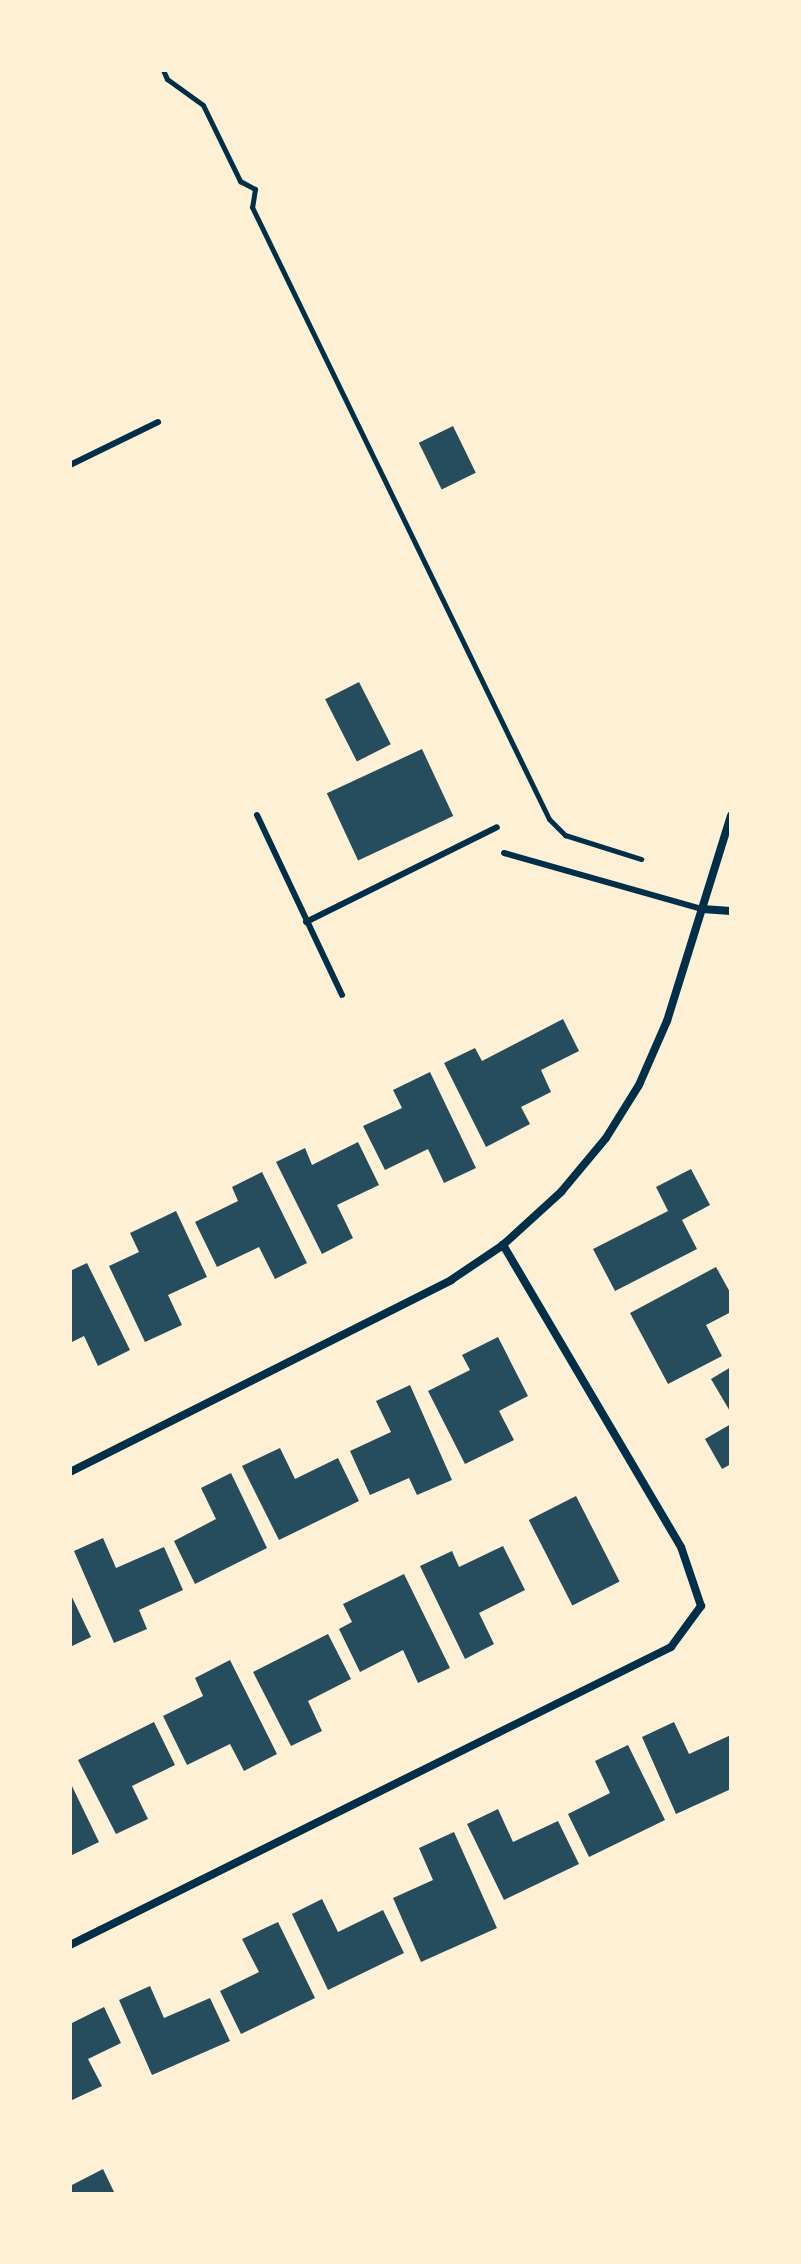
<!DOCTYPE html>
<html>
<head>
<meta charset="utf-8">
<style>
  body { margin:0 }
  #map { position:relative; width:801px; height:2264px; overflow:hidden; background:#fdf0d5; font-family:Lora,serif }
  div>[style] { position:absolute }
  .building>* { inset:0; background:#264d5e; transform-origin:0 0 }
  .path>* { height:5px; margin:-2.5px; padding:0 2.5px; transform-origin:2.5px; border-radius:2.5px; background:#003049 }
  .service>* { height:6px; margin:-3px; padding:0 3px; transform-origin:3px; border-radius:3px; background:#003049 }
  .minor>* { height:8px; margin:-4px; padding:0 4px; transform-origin:4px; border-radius:4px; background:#003049 }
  span { translate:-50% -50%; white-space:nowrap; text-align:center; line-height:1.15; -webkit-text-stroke:8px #fdf0d5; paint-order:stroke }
  .frame { position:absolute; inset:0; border:72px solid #fdf0d5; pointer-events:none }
</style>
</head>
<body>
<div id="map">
  <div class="building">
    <div style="left:453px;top:426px;width:52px;height:38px;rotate:64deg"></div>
    <div style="left:359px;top:682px;width:70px;height:38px;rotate:63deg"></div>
    <div style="left:422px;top:749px;width:74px;height:105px;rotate:65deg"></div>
    <div style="clip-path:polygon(563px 1019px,579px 1051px,541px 1070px,551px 1092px,521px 1107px,530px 1124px,486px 1147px,444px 1063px,475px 1048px,482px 1061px)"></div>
    <div style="clip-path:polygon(430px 1072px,476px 1168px,444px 1183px,428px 1149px,385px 1170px,363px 1126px,402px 1108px,393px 1090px)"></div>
    <div style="clip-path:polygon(358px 1142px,379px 1185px,337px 1205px,353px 1238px,322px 1254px,276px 1162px,305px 1148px,312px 1165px)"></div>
    <div style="clip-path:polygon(691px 1169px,710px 1205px,682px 1220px,697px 1249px,615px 1291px,593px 1249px,668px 1211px,656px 1187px)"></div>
    <div style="clip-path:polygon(262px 1172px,307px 1263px,275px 1279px,259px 1247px,217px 1267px,195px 1222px,238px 1201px,232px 1187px)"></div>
    <div style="clip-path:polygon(176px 1211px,207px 1277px,168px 1295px,182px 1325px,145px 1342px,109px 1266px,139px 1252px,130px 1233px)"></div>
    <div style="clip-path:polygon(87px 1263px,130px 1350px,98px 1366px,84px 1336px,70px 1343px,70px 1271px)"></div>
    <div style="clip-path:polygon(716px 1267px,731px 1294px,731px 1312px,706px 1325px,722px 1356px,668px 1384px,630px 1313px)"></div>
    <div style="clip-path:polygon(498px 1337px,528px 1396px,499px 1411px,514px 1440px,465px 1464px,428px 1391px,470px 1370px,462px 1355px)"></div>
    <div style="clip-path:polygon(731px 1367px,731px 1413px,711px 1379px)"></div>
    <div style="clip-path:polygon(410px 1385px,452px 1480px,417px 1495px,409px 1478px,370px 1495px,350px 1451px,391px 1432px,376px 1401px)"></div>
    <div style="clip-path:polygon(731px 1424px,731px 1464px,722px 1469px,705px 1439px)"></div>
    <div style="clip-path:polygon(280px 1448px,295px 1479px,338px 1458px,359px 1501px,279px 1540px,242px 1466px)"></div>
    <div style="clip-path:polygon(231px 1473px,267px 1548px,195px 1584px,174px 1541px,216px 1519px,201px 1488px)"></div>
    <div style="left:576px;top:1496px;width:96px;height:53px;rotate:63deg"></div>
    <div style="clip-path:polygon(103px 1538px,116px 1568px,164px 1547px,183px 1590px,139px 1610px,147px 1629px,114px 1643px,74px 1551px)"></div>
    <div style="clip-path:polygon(503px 1546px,525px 1590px,479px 1613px,494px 1644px,465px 1659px,420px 1566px,452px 1551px,459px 1567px)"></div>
    <div style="clip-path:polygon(404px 1574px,450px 1668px,418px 1683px,403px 1650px,360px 1672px,339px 1629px,352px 1622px,343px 1604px)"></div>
    <div style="clip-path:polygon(70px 1593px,91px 1637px,70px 1647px)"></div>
    <div style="clip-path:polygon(328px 1634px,351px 1679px,308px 1701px,322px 1731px,291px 1746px,253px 1672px)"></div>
    <div style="clip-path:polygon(230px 1660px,277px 1754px,244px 1771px,230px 1744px,187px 1765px,163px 1716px,203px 1696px,195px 1678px)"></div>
    <div style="clip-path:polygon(154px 1722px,175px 1765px,132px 1786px,148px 1819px,116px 1834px,78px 1760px)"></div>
    <div style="clip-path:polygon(674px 1722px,689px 1754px,731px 1735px,731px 1789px,676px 1814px,642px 1737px)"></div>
    <div style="clip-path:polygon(628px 1745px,665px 1820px,589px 1857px,568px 1814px,610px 1793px,595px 1761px)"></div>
    <div style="clip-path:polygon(70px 1782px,99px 1842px,70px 1856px)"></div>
    <div style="clip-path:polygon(498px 1809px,513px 1842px,558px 1821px,579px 1864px,504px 1900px,467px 1824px)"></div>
    <div style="clip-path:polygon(454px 1832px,497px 1928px,421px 1962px,393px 1898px,433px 1880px,419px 1848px)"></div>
    <div style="clip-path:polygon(322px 1899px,338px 1932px,383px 1910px,404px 1953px,328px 1990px,292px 1914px)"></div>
    <div style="clip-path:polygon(278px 1922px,315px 1998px,241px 2034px,220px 1991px,259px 1972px,242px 1939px)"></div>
    <div style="clip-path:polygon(150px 1986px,164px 2018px,210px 1998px,230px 2041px,152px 2075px,119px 2000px)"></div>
    <div style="clip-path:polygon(104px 2007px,121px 2043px,88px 2059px,102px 2086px,70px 2101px,70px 2024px)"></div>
    <div style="clip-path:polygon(103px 2169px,115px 2194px,70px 2194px,70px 2186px)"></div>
  </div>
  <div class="path">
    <div style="left:163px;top:70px;width:10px;rotate:66deg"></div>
    <div style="left:167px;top:79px;width:44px;rotate:35.8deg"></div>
    <div style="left:203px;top:105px;width:85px;rotate:64deg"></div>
    <div style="left:240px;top:181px;width:17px;rotate:28deg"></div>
    <div style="left:255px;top:189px;width:18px;rotate:99deg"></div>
    <div style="left:252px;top:207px;width:680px;rotate:64.11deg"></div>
    <div style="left:549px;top:819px;width:23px;rotate:45deg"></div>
    <div style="left:565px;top:835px;width:80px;rotate:17.5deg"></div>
  </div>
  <div class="service">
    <div style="left:70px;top:465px;width:98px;rotate:-26deg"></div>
    <div style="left:257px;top:815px;width:199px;rotate:64.7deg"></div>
    <div style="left:504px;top:853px;width:206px;rotate:15.8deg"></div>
    <div style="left:306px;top:922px;width:213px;rotate:-26.4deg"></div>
  </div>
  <div class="minor">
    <div style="left:702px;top:909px;width:29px;rotate:4deg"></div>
    <div style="left:70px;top:1472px;width:427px;rotate:-26.7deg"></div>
    <div style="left:451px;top:1280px;width:63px;rotate:-33.9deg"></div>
    <div style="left:503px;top:1245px;width:79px;rotate:-42.4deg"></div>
    <div style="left:561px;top:1192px;width:70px;rotate:-50.2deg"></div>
    <div style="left:606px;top:1138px;width:62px;rotate:-58.1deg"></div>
    <div style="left:639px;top:1085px;width:70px;rotate:-66.4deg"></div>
    <div style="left:667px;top:1021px;width:215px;rotate:-72.7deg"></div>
    <div style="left:70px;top:1945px;width:671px;rotate:-26.37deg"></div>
    <div style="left:671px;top:1647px;width:51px;rotate:-53.8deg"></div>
    <div style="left:701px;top:1606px;width:62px;rotate:-108.7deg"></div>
    <div style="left:681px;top:1547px;width:351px;rotate:-120.5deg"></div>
  </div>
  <div class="frame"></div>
</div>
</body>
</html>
